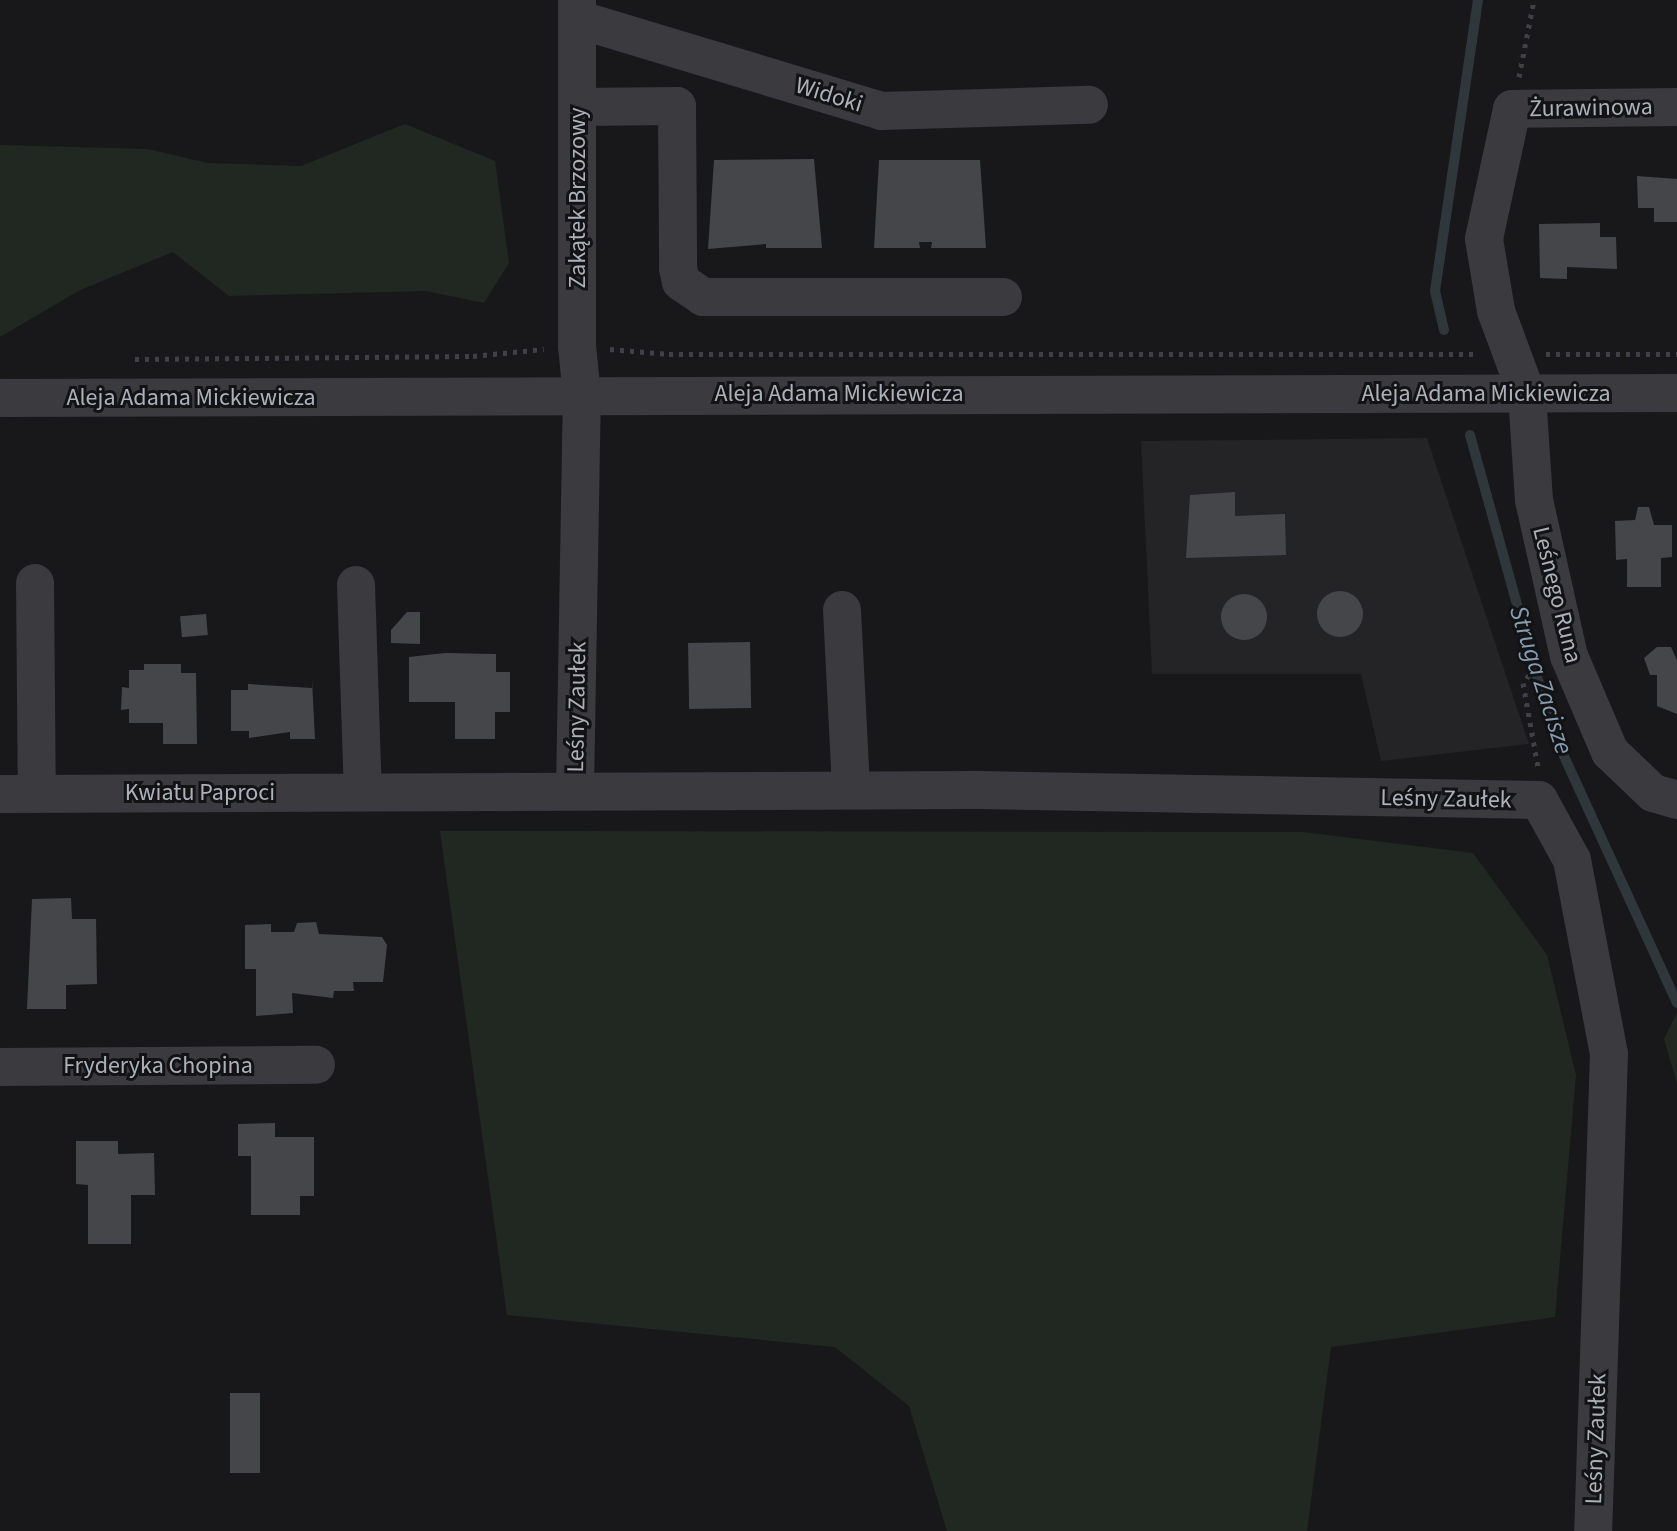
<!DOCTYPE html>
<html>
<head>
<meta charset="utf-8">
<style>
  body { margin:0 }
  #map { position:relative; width:1677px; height:1531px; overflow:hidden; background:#18181a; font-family:"Source Sans 3",sans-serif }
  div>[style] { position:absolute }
  .built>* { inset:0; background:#242427 }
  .green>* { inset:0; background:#212821 }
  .stream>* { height:10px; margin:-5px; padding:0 5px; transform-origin:5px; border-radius:5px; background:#2f373d }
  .building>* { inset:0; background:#45464a; transform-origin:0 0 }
  .round { border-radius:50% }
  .path>* { height:5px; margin-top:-2.5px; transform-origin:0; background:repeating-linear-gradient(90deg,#404146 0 4px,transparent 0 10px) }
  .minor>* { height:38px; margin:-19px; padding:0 19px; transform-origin:19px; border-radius:19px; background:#3a3a3f }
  span { translate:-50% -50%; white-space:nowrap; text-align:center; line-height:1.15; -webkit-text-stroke:6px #131315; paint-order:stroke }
  .street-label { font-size:24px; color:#acb0b9 }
  .water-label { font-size:26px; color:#869db1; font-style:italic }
</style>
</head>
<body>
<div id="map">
  <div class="built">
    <div style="clip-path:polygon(1427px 438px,1529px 744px,1381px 761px,1361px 674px,1152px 674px,1141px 441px)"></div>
  </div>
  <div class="green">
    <div style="clip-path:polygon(405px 124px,495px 161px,509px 263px,484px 303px,426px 291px,229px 296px,173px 252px,80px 290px,0 337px,0 145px,147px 149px,208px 163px,301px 166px)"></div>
    <div style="clip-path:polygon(440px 831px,1302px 832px,1473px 853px,1547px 955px,1576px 1075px,1555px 1317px,1331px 1347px,1307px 1531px,947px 1531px,909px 1406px,835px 1347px,507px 1315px)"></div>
    <div style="clip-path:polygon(1677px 1012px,1677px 1084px,1664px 1039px)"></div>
  </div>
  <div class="stream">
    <div style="left:1444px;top:330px;width:40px;rotate:-103deg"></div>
    <div style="left:1435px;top:291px;width:294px;rotate:-81.6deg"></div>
    <div style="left:1470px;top:435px;width:306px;rotate:74.5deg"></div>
    <div style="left:1552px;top:730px;width:300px;rotate:65.4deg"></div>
  </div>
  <div class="building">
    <div style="clip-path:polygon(814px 159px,822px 248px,766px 248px,766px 244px,708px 249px,714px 160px)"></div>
    <div style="clip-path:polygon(879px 160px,980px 160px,986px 248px,931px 248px,932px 242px,919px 242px,920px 248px,874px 248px)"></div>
    <div style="clip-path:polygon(1637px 176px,1677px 179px,1677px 222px,1654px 222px,1654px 208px,1638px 208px)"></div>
    <div style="clip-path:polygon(1600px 223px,1600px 237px,1616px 237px,1617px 269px,1567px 267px,1567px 279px,1540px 278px,1539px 224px)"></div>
    <div style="clip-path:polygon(1235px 492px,1235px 516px,1285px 514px,1286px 555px,1186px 558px,1190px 495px)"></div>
    <div style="clip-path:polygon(1638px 507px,1649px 507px,1654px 525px,1672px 525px,1672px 557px,1661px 558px,1661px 587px,1627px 587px,1627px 559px,1616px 560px,1615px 521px,1635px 520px)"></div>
    <div class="round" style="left:1317px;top:591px;width:46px;height:46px"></div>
    <div class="round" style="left:1221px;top:594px;width:46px;height:46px"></div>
    <div style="clip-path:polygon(407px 612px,420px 612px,420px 644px,391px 643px,391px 630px)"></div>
    <div style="left:206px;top:614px;width:21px;height:26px;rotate:85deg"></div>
    <div style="left:750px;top:642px;width:66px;height:62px;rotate:89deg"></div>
    <div style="clip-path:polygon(1657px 647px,1671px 647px,1677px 660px,1677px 714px,1657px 706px,1657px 675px,1650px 675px,1644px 658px)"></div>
    <div style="clip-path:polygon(445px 653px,496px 654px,496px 672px,510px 672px,510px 712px,495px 712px,495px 739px,455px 739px,455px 702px,409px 702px,409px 657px)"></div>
    <div style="clip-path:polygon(144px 664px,181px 664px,181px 673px,196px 673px,197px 744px,163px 744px,163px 723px,129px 723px,129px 709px,121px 710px,122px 687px,129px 688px,129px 670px,144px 670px)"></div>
    <div style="clip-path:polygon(312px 680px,315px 739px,290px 739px,290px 732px,249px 738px,249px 731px,231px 731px,231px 690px,248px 690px,248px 684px,312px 688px)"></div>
    <div style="clip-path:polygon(71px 898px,72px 919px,96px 919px,97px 984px,66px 985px,66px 1009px,27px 1009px,32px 899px)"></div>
    <div style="clip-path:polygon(316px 922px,319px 934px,382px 937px,387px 945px,383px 982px,353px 982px,354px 991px,334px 991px,333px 998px,292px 993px,293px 1013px,256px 1016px,256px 969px,245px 969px,245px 925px,271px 924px,271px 932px,294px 932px,297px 923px)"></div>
    <div style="clip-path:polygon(275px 1123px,275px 1137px,314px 1137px,314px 1196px,300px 1196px,300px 1215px,251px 1215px,251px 1156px,238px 1156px,238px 1124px)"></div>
    <div style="clip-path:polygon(76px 1141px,118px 1141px,118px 1154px,154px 1153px,155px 1195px,131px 1195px,131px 1244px,88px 1244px,88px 1185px,76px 1184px)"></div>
    <div style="left:230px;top:1393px;width:30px;height:80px"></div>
  </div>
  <div class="path">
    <div style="left:1519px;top:77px;width:78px;rotate:-79deg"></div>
    <div style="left:610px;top:349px;width:59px;rotate:4.8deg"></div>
    <div style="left:669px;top:354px;width:807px"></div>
    <div style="left:1546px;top:354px;width:131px"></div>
    <div style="left:135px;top:359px;width:338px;rotate:-0.5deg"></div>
    <div style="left:473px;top:356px;width:71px;rotate:-5.6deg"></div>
    <div style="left:1535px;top:667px;width:20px;rotate:127deg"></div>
    <div style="left:1523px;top:683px;width:85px;rotate:79.9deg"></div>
  </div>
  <div class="minor">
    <div style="left:577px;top:19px;width:318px;rotate:16.8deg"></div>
    <div style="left:881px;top:111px;width:208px;rotate:-1.7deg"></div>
    <div style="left:578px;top:107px;width:99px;rotate:-0.6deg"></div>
    <div style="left:677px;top:106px;width:162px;rotate:89.6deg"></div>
    <div style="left:678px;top:268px;width:14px;rotate:78deg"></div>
    <div style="left:681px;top:282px;width:27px;rotate:34deg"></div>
    <div style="left:703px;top:297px;width:300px"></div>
    <div style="left:1677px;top:107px;width:165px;rotate:179.3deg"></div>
    <div style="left:1512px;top:109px;width:133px;rotate:102.2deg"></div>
    <div style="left:1484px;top:239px;width:73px;rotate:80.5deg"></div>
    <div style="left:1496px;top:311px;width:90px;rotate:69.7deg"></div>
    <div style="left:1527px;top:395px;width:105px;rotate:86.2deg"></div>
    <div style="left:1534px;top:500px;width:160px;rotate:77.4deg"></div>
    <div style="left:1569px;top:656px;width:104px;rotate:66.9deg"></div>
    <div style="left:1610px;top:752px;width:59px;rotate:43.6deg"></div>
    <div style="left:1653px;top:793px;width:25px;rotate:16deg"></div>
    <div style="left:0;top:398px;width:1677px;rotate:-0.17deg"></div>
    <div style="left:35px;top:583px;width:211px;rotate:89.5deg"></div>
    <div style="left:356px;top:585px;width:206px;rotate:88.1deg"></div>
    <div style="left:842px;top:610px;width:180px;rotate:87.1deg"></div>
    <div style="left:575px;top:790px;width:394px;rotate:-89deg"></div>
    <div style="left:582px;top:396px;width:50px;rotate:-95.7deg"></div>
    <div style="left:577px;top:346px;width:346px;rotate:-90deg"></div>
    <div style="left:0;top:794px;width:978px;rotate:-0.23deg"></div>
    <div style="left:978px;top:790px;width:561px;rotate:1.02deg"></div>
    <div style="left:1539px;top:800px;width:68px;rotate:61.2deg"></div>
    <div style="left:1572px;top:860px;width:197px;rotate:79.2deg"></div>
    <div style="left:1609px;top:1054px;width:477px;rotate:91.9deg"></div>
    <div style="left:0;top:1067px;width:316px;rotate:-0.4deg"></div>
  </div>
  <div class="street-label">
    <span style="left:829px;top:95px;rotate:17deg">Widoki</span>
    <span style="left:1591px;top:108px;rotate:-1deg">Żurawinowa</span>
    <span style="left:578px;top:198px;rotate:-90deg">Zakątek Brzozowy</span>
    <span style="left:839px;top:394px">Aleja Adama Mickiewicza</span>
    <span style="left:1486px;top:394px">Aleja Adama Mickiewicza</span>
    <span style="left:191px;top:398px">Aleja Adama Mickiewicza</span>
    <span style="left:1557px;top:595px;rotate:76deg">Leśnego Runa</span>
    <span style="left:577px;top:707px;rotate:-89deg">Leśny Zaułek</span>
    <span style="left:200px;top:793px">Kwiatu Paproci</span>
    <span style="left:1446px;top:799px;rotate:1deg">Leśny Zaułek</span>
    <span style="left:158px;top:1066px">Fryderyka Chopina</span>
    <span style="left:1596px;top:1439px;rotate:-88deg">Leśny Zaułek</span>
  </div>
  <div class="water-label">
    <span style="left:1541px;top:680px;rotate:72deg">Struga Zacisze</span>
  </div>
</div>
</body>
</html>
